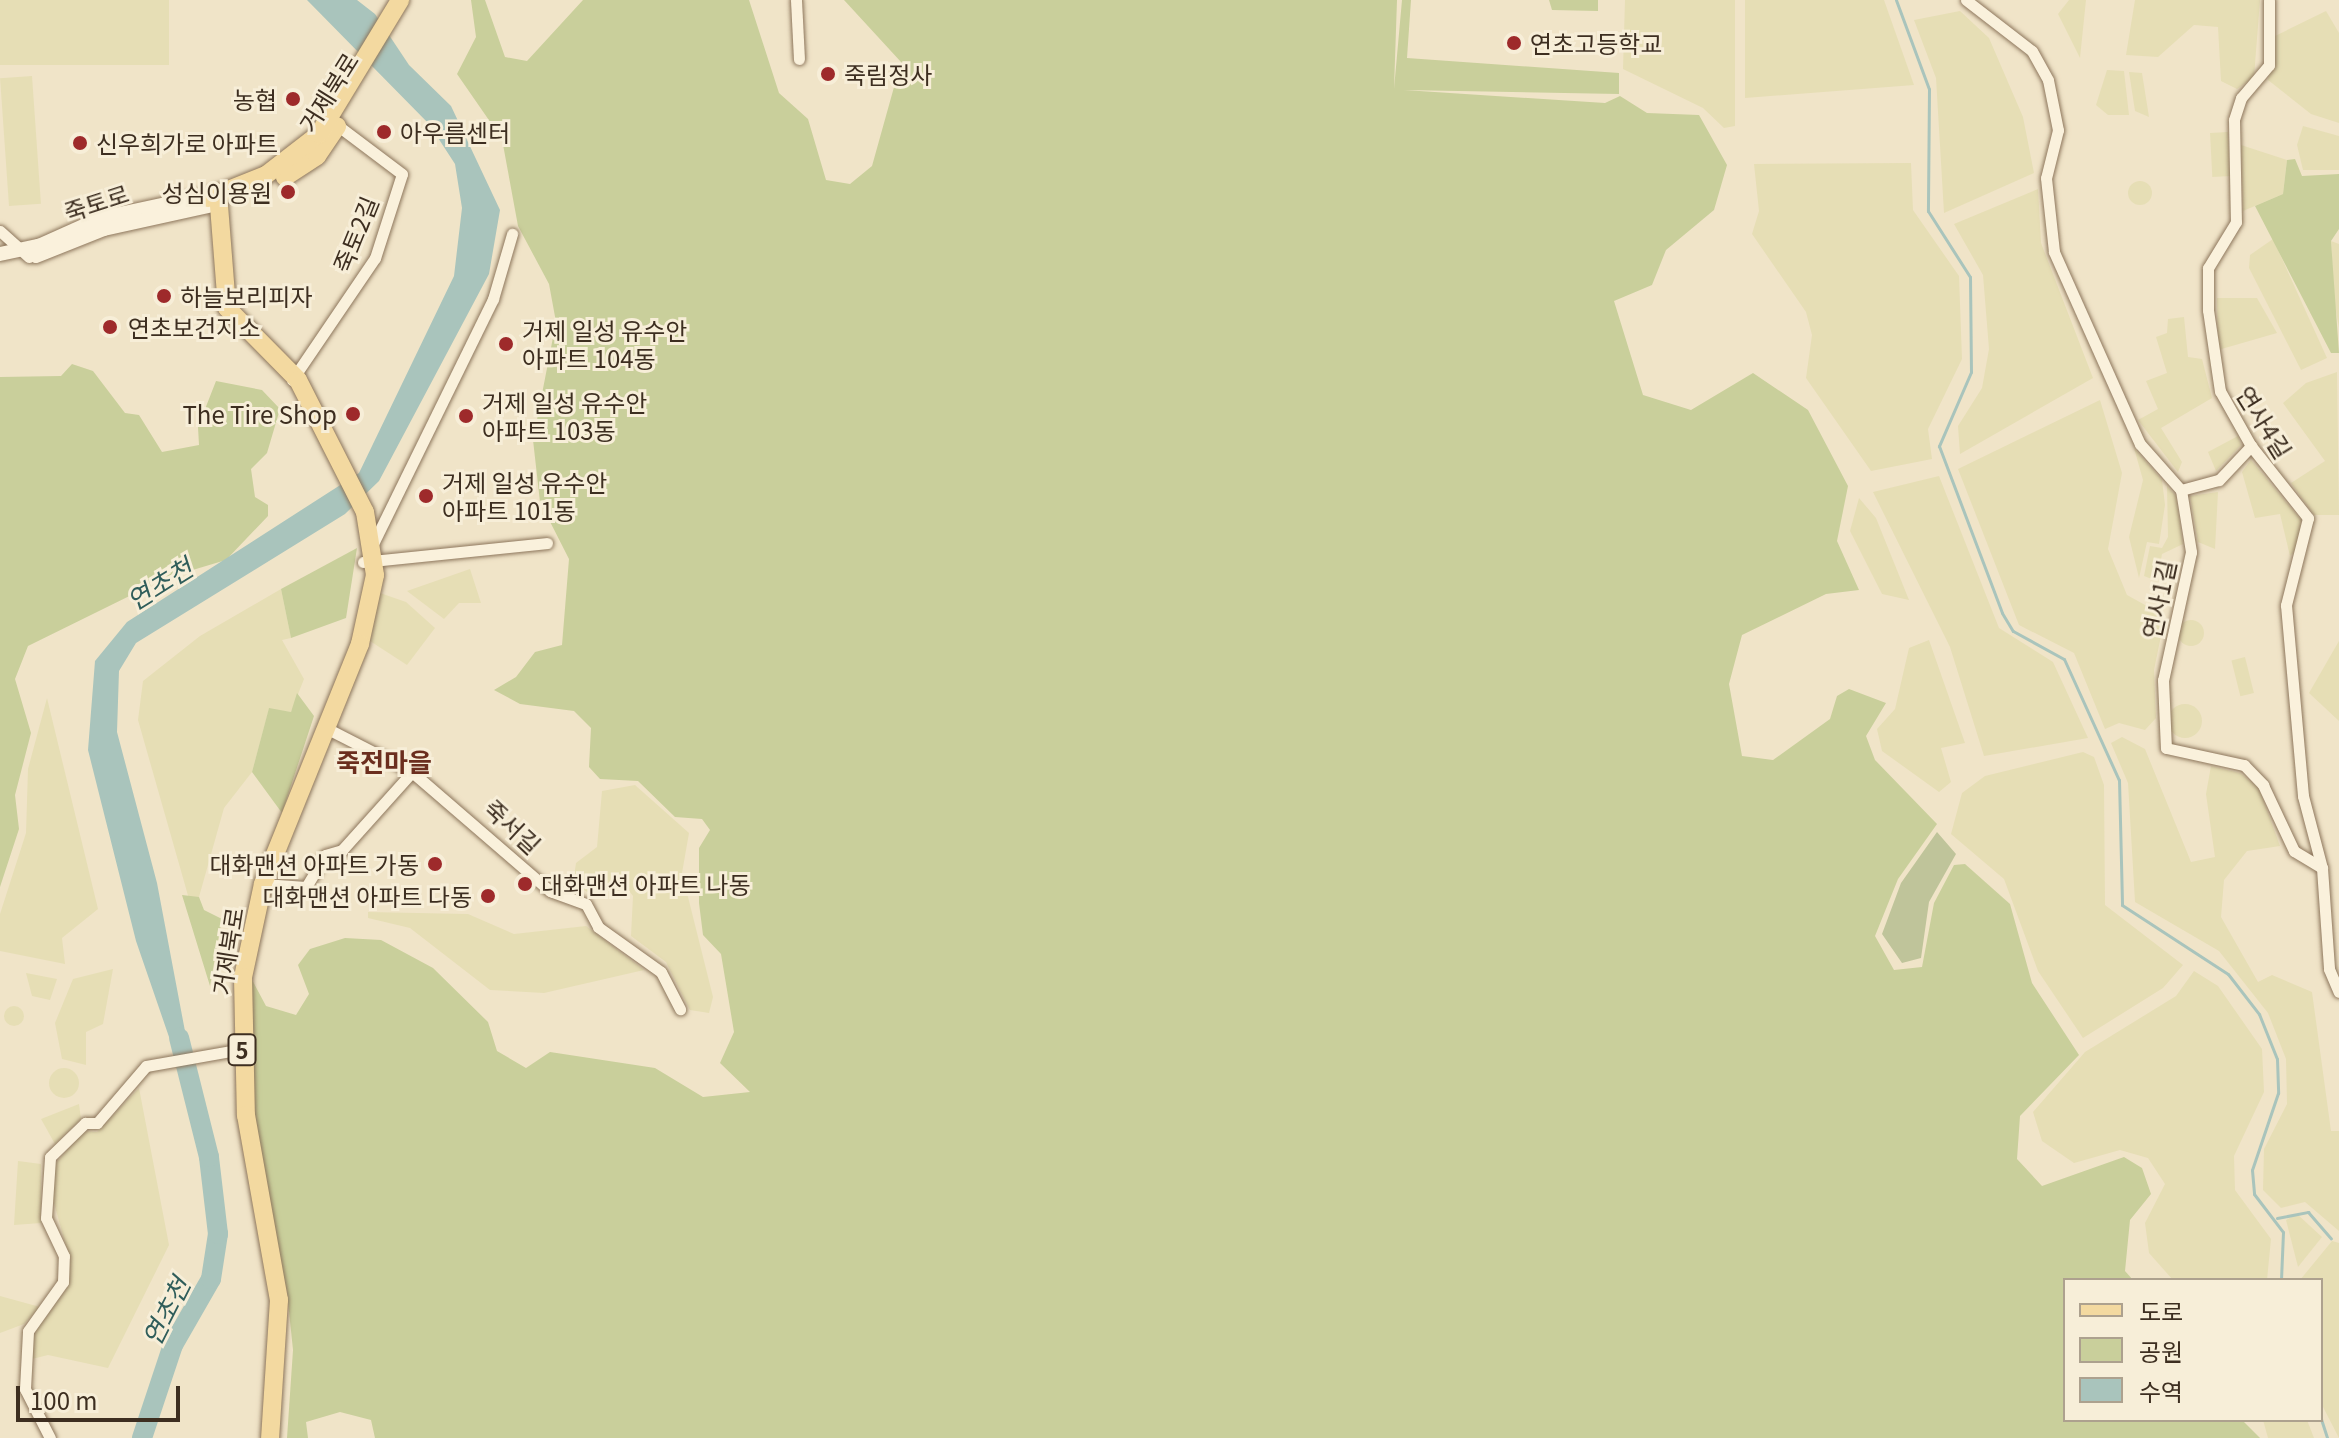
<!DOCTYPE html>
<html>
<head>
<meta charset="utf-8">
<style>
  body { margin:0 }
  #map { position:relative; width:2339px; height:1438px; overflow:hidden; background:#f0e4c8; font-family:Georgia,"Noto Sans KR",serif }
  div>[style] { position:absolute }
  .farmland>* { inset:0; background:#e6deb5; transform-origin:0 0 }
  .round { border-radius:50% }
  .green>* { inset:0; background:#c9cf9b }
  .cemetery>* { inset:0; background:#bfc49a }
  .water>* { inset:0; background:#a9c4bc }
  .stream>* { height:3px; margin:-1.5px; padding:0 1.5px; transform-origin:1.5px; border-radius:1.5px; background:#a9c4bc }
  .river>* { height:20px; margin:-10px; padding:0 10px; transform-origin:10px; border-radius:10px; background:#a9c4bc }
  .roads { filter:drop-shadow(0 0 2px #8d765c) drop-shadow(0 0 2px #8d765c) }
  .minor>* { height:11px; margin:-5.5px; padding:0 5.5px; transform-origin:5.5px; border-radius:5.5px; background:#faf1dc }
  .tertiary>* { height:14px; margin:-7px; padding:0 7px; transform-origin:7px; border-radius:7px; background:#faf1dc }
  .primary>* { height:18px; margin:-9px; padding:0 9px; transform-origin:9px; border-radius:9px; background:#f3d9a0 }
  .dots>* { width:22px; height:22px; translate:-50% -50%; box-sizing:border-box; border:4px solid #f7eed8; border-radius:50% }
  span { translate:-50% -50%; white-space:nowrap; text-align:center; line-height:1.15; -webkit-text-stroke:6px #f7eed8; paint-order:stroke }
  .shield-label span { padding:2px 6px; background:#f7eed8; border:2px solid; border-radius:6px; -webkit-text-stroke-width:0 }
  .shield-label { font-size:22px; color:#3d2e20; font-weight:700 }
  .poi-label { font-size:24px; color:#3d2e20 }
  .left { translate:0 -50%; text-align:left }
  .right { translate:-100% -50%; text-align:right }
  .street-label { font-size:24px; color:#3d2e20 }
  .water-label { font-size:26px; color:#2f5d5a; font-style:italic }
  .neighbourhood-label { font-size:26px; color:#6b2e1e; font-weight:700 }
  .legend { position:absolute; left:2063px; top:1278px; width:260px; height:144px; box-sizing:border-box; background:#f7eed8; border:2px solid #ada18e; margin:0; padding:10px 14px; list-style:none; font-size:24px; color:#3d2e20 }
  .legend li { display:flex; align-items:center; gap:16px; height:40px }
  .legend b { width:40px; border:2px solid #ada18e }
  .scale { position:absolute; left:16px; top:1386px; width:164px; height:36px; box-sizing:border-box; border:4px solid #3d2e20; border-top:0; padding-left:10px; font-size:24px; line-height:28px; white-space:nowrap; color:#3d2e20; -webkit-text-stroke:6px #f7eed8; paint-order:stroke }
</style>
</head>
<body>
<div id="map">
  <div class="farmland">
    <div style="left:0;top:0;width:169px;height:65px"></div>
    <div style="clip-path:polygon(1625px 0,1735px 0,1735px 126px,1724px 128px,1703px 108px,1623px 69px)"></div>
    <div style="clip-path:polygon(1745px 0,1884px 0,1914px 85px,1745px 98px)"></div>
    <div style="clip-path:polygon(2069px 0,2086px 0,2080px 58px,2058px 14px)"></div>
    <div style="clip-path:polygon(2135px 0,2260px 0,2254px 77px,2237px 89px,2221px 81px,2218px 27px,2194px 25px,2158px 57px,2126px 55px)"></div>
    <div style="clip-path:polygon(1960px 11px,1989px 38px,2023px 117px,2034px 173px,1944px 213px,1936px 78px,1914px 20px)"></div>
    <div style="clip-path:polygon(2326px 11px,2339px 33px,2339px 123px,2311px 114px,2268px 80px,2273px 37px)"></div>
    <div style="clip-path:polygon(2107px 70px,2124px 71px,2129px 115px,2108px 115px,2096px 105px)"></div>
    <div style="clip-path:polygon(2129px 72px,2142px 73px,2149px 117px,2135px 111px)"></div>
    <div style="left:32px;top:76px;width:128px;height:32px;rotate:86deg"></div>
    <div style="clip-path:polygon(2303px 126px,2339px 136px,2339px 170px,2303px 170px,2297px 145px)"></div>
    <div style="left:2228px;top:132px;width:44px;height:18px;rotate:87deg"></div>
    <div style="clip-path:polygon(2241px 145px,2287px 160px,2283px 194px,2243px 211px)"></div>
    <div style="clip-path:polygon(1911px 163px,1913px 210px,1959px 276px,1962px 359px,1928px 429px,1932px 459px,1871px 471px,1806px 378px,1812px 335px,1806px 312px,1752px 234px,1759px 211px,1754px 164px)"></div>
    <div class="round" style="left:2128px;top:181px;width:24px;height:24px"></div>
    <div style="clip-path:polygon(2038px 189px,2041px 243px,2093px 378px,1960px 454px,1958px 426px,1982px 388px,1989px 349px,1983px 275px,1954px 224px)"></div>
    <div style="clip-path:polygon(2273px 239px,2327px 358px,2301px 370px,2249px 268px,2250px 255px)"></div>
    <div style="clip-path:polygon(2331px 241px,2339px 244px,2339px 328px,2334px 300px)"></div>
    <div style="clip-path:polygon(2217px 298px,2257px 298px,2277px 333px,2218px 350px)"></div>
    <div style="clip-path:polygon(2184px 317px,2188px 357px,2202px 359px,2212px 398px,2161px 428px,2182px 462px,2178px 472px,2138px 420px,2158px 409px,2146px 381px,2167px 373px,2156px 337px,2167px 333px,2168px 319px)"></div>
    <div style="clip-path:polygon(2337px 372px,2339px 515px,2314px 515px,2291px 483px,2325px 461px,2283px 403px,2306px 383px)"></div>
    <div style="clip-path:polygon(2100px 400px,2122px 473px,2108px 549px,2127px 595px,2165px 616px,2154px 670px,2156px 718px,2145px 730px,2119px 723px,2105px 729px,2074px 653px,2019px 625px,1958px 469px)"></div>
    <div style="clip-path:polygon(2238px 436px,2241px 445px,2216px 471px,2208px 452px)"></div>
    <div style="clip-path:polygon(2134px 448px,2162px 480px,2165px 505px,2159px 544px,2147px 542px,2139px 578px,2129px 537px,2143px 480px)"></div>
    <div style="clip-path:polygon(2251px 460px,2301px 520px,2299px 547px,2290px 556px,2280px 514px,2255px 518px,2242px 472px)"></div>
    <div style="clip-path:polygon(1939px 476px,1999px 628px,2053px 662px,2088px 738px,1984px 756px,1950px 647px,1873px 492px)"></div>
    <div style="clip-path:polygon(2167px 486px,2176px 496px,2183px 544px,2162px 554px,2157px 581px,2144px 576px,2150px 546px,2162px 548px,2168px 537px)"></div>
    <div style="clip-path:polygon(2218px 492px,2215px 549px,2198px 542px,2190px 496px)"></div>
    <div style="clip-path:polygon(1859px 498px,1876px 518px,1909px 600px,1882px 594px,1850px 531px)"></div>
    <div style="clip-path:polygon(470px 569px,481px 603px,459px 603px,444px 619px,407px 591px)"></div>
    <div style="clip-path:polygon(281px 589px,291px 638px,282px 640px,304px 679px,291px 712px,269px 709px,252px 772px,224px 808px,199px 897px,189px 899px,138px 720px,143px 681px,200px 636px)"></div>
    <div style="clip-path:polygon(380px 593px,406px 602px,435px 628px,407px 665px,370px 641px)"></div>
    <div class="round" style="left:2178px;top:620px;width:26px;height:26px"></div>
    <div style="clip-path:polygon(1929px 640px,1965px 743px,1941px 748px,1951px 782px,1939px 792px,1882px 751px,1877px 729px,1895px 709px,1909px 648px)"></div>
    <div style="clip-path:polygon(2339px 641px,2339px 721px,2309px 693px)"></div>
    <div style="left:2245px;top:657px;width:37px;height:14px;rotate:76deg"></div>
    <div style="clip-path:polygon(47px 698px,98px 909px,62px 938px,65px 964px,0 951px,0 914px,26px 833px,28px 769px)"></div>
    <div class="round" style="left:2168px;top:704px;width:34px;height:34px"></div>
    <div style="clip-path:polygon(2122px 737px,2145px 749px,2191px 862px,2215px 857px,2206px 794px,2211px 766px,2240px 773px,2259px 788px,2280px 846px,2247px 851px,2224px 880px,2221px 917px,2258px 982px,2272px 975px,2312px 992px,2331px 1131px,2339px 1131px,2339px 1231px,2305px 1202px,2281px 1208px,2263px 1190px,2264px 1149px,2287px 1104px,2286px 1059px,2268px 1013px,2219px 951px,2135px 902px,2128px 783px,2111px 743px)"></div>
    <div style="clip-path:polygon(2083px 752px,2094px 757px,2104px 785px,2105px 905px,2183px 965px,2163px 988px,2083px 1038px,2038px 971px,2004px 879px,1951px 834px,1962px 793px,1985px 776px)"></div>
    <div style="clip-path:polygon(635px 785px,689px 833px,682px 873px,713px 997px,709px 1013px,690px 1010px,666px 962px,631px 936px,633px 896px,620px 879px,589px 893px,573px 883px,576px 863px,597px 847px,602px 791px)"></div>
    <div style="clip-path:polygon(368px 912px,468px 914px,514px 934px,586px 926px,644px 970px,544px 993px,490px 990px,410px 928px,368px 918px)"></div>
    <div style="clip-path:polygon(113px 969px,103px 1024px,86px 1032px,86px 1065px,62px 1059px,55px 1023px,73px 979px)"></div>
    <div style="clip-path:polygon(2194px 971px,2218px 986px,2262px 1049px,2264px 1092px,2234px 1156px,2235px 1190px,2271px 1239px,2267px 1280px,2173px 1280px,2149px 1253px,2145px 1223px,2165px 1184px,2148px 1158px,2120px 1150px,2074px 1163px,2042px 1141px,2033px 1112px,2085px 1052px,2176px 996px)"></div>
    <div style="clip-path:polygon(26px 973px,57px 979px,50px 1000px,32px 996px)"></div>
    <div class="round" style="left:4px;top:1006px;width:20px;height:20px"></div>
    <div class="round" style="left:49px;top:1068px;width:30px;height:30px"></div>
    <div style="clip-path:polygon(139px 1088px,169px 1245px,108px 1368px,48px 1355px,32px 1359px,33px 1334px,67px 1288px,69px 1257px,49px 1185px,56px 1163px,83px 1131px,97px 1132px)"></div>
    <div style="clip-path:polygon(79px 1104px,81px 1119px,55px 1144px,41px 1119px)"></div>
    <div style="clip-path:polygon(18px 1161px,41px 1164px,41px 1223px,14px 1225px)"></div>
    <div style="clip-path:polygon(2297px 1214px,2322px 1237px,2298px 1267px,2286px 1220px)"></div>
    <div style="clip-path:polygon(2332px 1241px,2339px 1243px,2339px 1438px,2321px 1403px,2321px 1280px,2300px 1280px)"></div>
    <div style="clip-path:polygon(0 1296px,40px 1307px,24px 1324px,0 1333px)"></div>
    <div style="clip-path:polygon(2263px 1420px,2307px 1420px,2314px 1438px,2268px 1438px)"></div>
  </div>
  <div class="green">
    <div style="clip-path:polygon(471px 0,485px 0,505px 57px,527px 61px,583px 0,749px 0,779px 93px,808px 119px,826px 180px,850px 184px,872px 166px,901px 62px,844px 0,1397px 0,1394px 89px,1402px 0,1411px 0,1407px 58px,1619px 73px,1619px 94px,1404px 90px,1605px 103px,1620px 96px,1647px 113px,1699px 115px,1727px 165px,1714px 210px,1666px 250px,1652px 285px,1614px 301px,1643px 395px,1691px 410px,1753px 373px,1808px 410px,1848px 486px,1837px 541px,1859px 590px,1826px 594px,1742px 635px,1729px 684px,1742px 756px,1773px 760px,1830px 719px,1837px 696px,1849px 689px,1886px 703px,1866px 736px,1875px 760px,1937px 824px,1898px 879px,1875px 936px,1894px 970px,1922px 967px,1934px 903px,1954px 865px,1965px 864px,2010px 904px,2032px 983px,2079px 1055px,2020px 1116px,2017px 1159px,2042px 1186px,2124px 1157px,2142px 1168px,2151px 1194px,2130px 1220px,2125px 1271px,2133px 1280px,2065px 1280px,2065px 1420px,2242px 1420px,2260px 1438px,375px 1438px,371px 1420px,340px 1412px,306px 1422px,308px 1438px,287px 1438px,293px 1350px,287px 1292px,256px 1171px,250px 976px,266px 1006px,296px 1015px,309px 994px,298px 965px,310px 949px,345px 938px,381px 940px,433px 968px,488px 1022px,497px 1051px,526px 1068px,550px 1052px,655px 1068px,703px 1097px,750px 1092px,720px 1063px,734px 1032px,721px 954px,703px 935px,699px 903px,699px 848px,710px 830px,702px 819px,675px 817px,638px 781px,600px 779px,589px 767px,591px 728px,574px 711px,520px 704px,494px 690px,516px 677px,535px 652px,562px 645px,569px 559px,540px 502px,533px 440px,556px 322px,549px 284px,518px 226px,502px 139px,457px 74px,476px 37px)"></div>
    <div style="clip-path:polygon(1549px 0,1598px 0,1598px 11px,1552px 10px)"></div>
    <div style="clip-path:polygon(2295px 159px,2302px 176px,2339px 174px,2339px 229px,2331px 241px,2339px 353px,2331px 353px,2255px 206px,2283px 194px,2287px 160px)"></div>
    <div style="clip-path:polygon(72px 364px,93px 371px,125px 413px,139px 415px,162px 452px,199px 445px,198px 427px,216px 381px,262px 390px,280px 409px,267px 453px,251px 469px,255px 497px,268px 505px,268px 516px,226px 560px,166px 578px,28px 646px,15px 679px,31px 733px,15px 795px,19px 829px,0 887px,0 377px,61px 376px)"></div>
    <div style="clip-path:polygon(357px 548px,346px 618px,291px 638px,281px 589px)"></div>
    <div style="clip-path:polygon(297px 693px,314px 716px,282px 813px,252px 772px,269px 708px,291px 712px)"></div>
    <div style="clip-path:polygon(182px 895px,199px 897px,204px 910px,222px 919px,210px 986px)"></div>
  </div>
  <div class="cemetery">
    <div style="clip-path:polygon(1937px 832px,1956px 854px,1929px 902px,1921px 958px,1902px 963px,1882px 934px,1901px 883px)"></div>
  </div>
  <div class="water">
    <div style="clip-path:polygon(307px 0,357px 0,375px 14px,409px 65px,451px 106px,500px 210px,489px 274px,379px 481px,345px 514px,136px 643px,119px 671px,117px 732px,157px 883px,191px 1063px,179px 1066px,136px 941px,88px 750px,95px 661px,127px 622px,359px 473px,454px 276px,462px 208px,455px 164px,429px 124px)"></div>
  </div>
  <div class="stream">
    <div style="left:1896px;top:0;width:95px;rotate:69.7deg"></div>
    <div style="left:1929px;top:89px;width:122px;rotate:90.5deg"></div>
    <div style="left:1928px;top:211px;width:78px;rotate:57.5deg"></div>
    <div style="left:1970px;top:277px;width:95px;rotate:89.4deg"></div>
    <div style="left:1971px;top:372px;width:81px;rotate:113.4deg"></div>
    <div style="left:1939px;top:446px;width:178px;rotate:69.3deg"></div>
    <div style="left:2002px;top:613px;width:21px;rotate:59deg"></div>
    <div style="left:2013px;top:631px;width:58px;rotate:28.8deg"></div>
    <div style="left:2064px;top:659px;width:133px;rotate:65.6deg"></div>
    <div style="left:2119px;top:780px;width:125px;rotate:88.6deg"></div>
    <div style="left:2122px;top:905px;width:126px;rotate:33.1deg"></div>
    <div style="left:2228px;top:974px;width:51px;rotate:52.2deg"></div>
    <div style="left:2259px;top:1014px;width:48px;rotate:68.2deg"></div>
    <div style="left:2277px;top:1059px;width:34px;rotate:88deg"></div>
    <div style="left:2278px;top:1093px;width:81px;rotate:108.7deg"></div>
    <div style="left:2252px;top:1170px;width:24px;rotate:85deg"></div>
    <div style="left:2254px;top:1194px;width:48px;rotate:52.7deg"></div>
    <div style="left:2283px;top:1232px;width:48px;rotate:92.4deg"></div>
    <div style="left:2277px;top:1218px;width:32px;rotate:-11deg"></div>
    <div style="left:2308px;top:1212px;width:35px;rotate:49deg"></div>
    <div style="left:2321px;top:1419px;width:20px;rotate:72deg"></div>
  </div>
  <div class="river">
    <div style="left:142px;top:1438px;width:98px;rotate:-71.6deg"></div>
    <div style="left:173px;top:1345px;width:76px;rotate:-60.1deg"></div>
    <div style="left:211px;top:1279px;width:46px;rotate:-81.2deg"></div>
    <div style="left:218px;top:1234px;width:78px;rotate:-96.7deg"></div>
    <div style="left:209px;top:1157px;width:123px;rotate:-104.1deg"></div>
  </div>
  <div class="roads">
    <div class="minor">
      <div style="left:796px;top:0;width:59px;rotate:87.1deg"></div>
      <div style="left:1966px;top:0;width:83px;rotate:37.7deg"></div>
      <div style="left:2032px;top:51px;width:33px;rotate:61deg"></div>
      <div style="left:2048px;top:80px;width:51px;rotate:78.7deg"></div>
      <div style="left:2058px;top:130px;width:49px;rotate:104deg"></div>
      <div style="left:2046px;top:178px;width:74px;rotate:83.8deg"></div>
      <div style="left:2054px;top:252px;width:210px;rotate:65.9deg"></div>
      <div style="left:2140px;top:444px;width:62px;rotate:48.3deg"></div>
      <div style="left:2181px;top:490px;width:63px;rotate:80.8deg"></div>
      <div style="left:2191px;top:552px;width:131px;rotate:102.3deg"></div>
      <div style="left:2163px;top:680px;width:68px;rotate:87.5deg"></div>
      <div style="left:2166px;top:748px;width:80px;rotate:12.3deg"></div>
      <div style="left:2244px;top:765px;width:28px;rotate:46deg"></div>
      <div style="left:2263px;top:785px;width:73px;rotate:64.8deg"></div>
      <div style="left:2294px;top:851px;width:33px;rotate:31deg"></div>
      <div style="left:2322px;top:868px;width:101px;rotate:86deg"></div>
      <div style="left:2329px;top:969px;width:25px;rotate:67deg"></div>
      <div style="left:2269px;top:0;width:65px;rotate:90deg"></div>
      <div style="left:2269px;top:65px;width:43px;rotate:130.3deg"></div>
      <div style="left:2241px;top:98px;width:23px;rotate:108deg"></div>
      <div style="left:2234px;top:120px;width:102px;rotate:88.9deg"></div>
      <div style="left:2236px;top:222px;width:54px;rotate:121.3deg"></div>
      <div style="left:2208px;top:268px;width:42px;rotate:90deg"></div>
      <div style="left:2208px;top:310px;width:82px;rotate:81.6deg"></div>
      <div style="left:2220px;top:391px;width:63px;rotate:60.6deg"></div>
      <div style="left:2251px;top:446px;width:92px;rotate:51.6deg"></div>
      <div style="left:2308px;top:518px;width:90px;rotate:104.2deg"></div>
      <div style="left:2286px;top:605px;width:192px;rotate:84.9deg"></div>
      <div style="left:2303px;top:796px;width:74px;rotate:75.2deg"></div>
      <div style="left:0;top:231px;width:39px;rotate:42deg"></div>
      <div style="left:292px;top:380px;width:148px;rotate:-55.8deg"></div>
      <div style="left:375px;top:258px;width:88px;rotate:-72.2deg"></div>
      <div style="left:402px;top:174px;width:86px;rotate:-143deg"></div>
      <div style="left:2181px;top:490px;width:39px;rotate:-15deg"></div>
      <div style="left:2219px;top:480px;width:47px;rotate:-46.7deg"></div>
      <div style="left:372px;top:546px;width:275px;rotate:-63.9deg"></div>
      <div style="left:493px;top:299px;width:68px;rotate:-73.7deg"></div>
      <div style="left:363px;top:562px;width:185px;rotate:-5.9deg"></div>
      <div style="left:326px;top:728px;width:97px;rotate:27.1deg"></div>
      <div style="left:412px;top:772px;width:182px;rotate:40.8deg"></div>
      <div style="left:550px;top:891px;width:38px;rotate:20deg"></div>
      <div style="left:586px;top:904px;width:26px;rotate:62deg"></div>
      <div style="left:598px;top:927px;width:77px;rotate:35.5deg"></div>
      <div style="left:661px;top:972px;width:42px;rotate:62.8deg"></div>
      <div style="left:263px;top:884px;width:43px;rotate:4deg"></div>
      <div style="left:306px;top:887px;width:37px;rotate:-59deg"></div>
      <div style="left:325px;top:855px;width:18px;rotate:-16deg"></div>
      <div style="left:342px;top:850px;width:105px;rotate:-48.1deg"></div>
      <div style="left:50px;top:1438px;width:55px;rotate:-117deg"></div>
      <div style="left:25px;top:1389px;width:58px;rotate:-87deg"></div>
      <div style="left:28px;top:1331px;width:60px;rotate:-54.5deg"></div>
      <div style="left:63px;top:1282px;width:26px;rotate:-88deg"></div>
      <div style="left:64px;top:1256px;width:42px;rotate:-115.3deg"></div>
      <div style="left:46px;top:1218px;width:61px;rotate:-86.2deg"></div>
      <div style="left:50px;top:1157px;width:49px;rotate:-44.2deg"></div>
      <div style="left:85px;top:1123px;width:12px"></div>
      <div style="left:97px;top:1123px;width:75px;rotate:-49.3deg"></div>
      <div style="left:146px;top:1066px;width:97px;rotate:-10deg"></div>
    </div>
    <div class="tertiary">
      <div style="left:0;top:254px;width:40px;rotate:-12deg"></div>
      <div style="left:39px;top:246px;width:68px;rotate:-24.3deg"></div>
      <div style="left:101px;top:218px;width:109px;rotate:-12.1deg"></div>
      <div style="left:36px;top:256px;width:73px;rotate:-21.7deg"></div>
      <div style="left:104px;top:229px;width:107px;rotate:-12.4deg"></div>
    </div>
    <div class="primary">
      <div style="left:285px;top:177px;width:38px;rotate:-33deg"></div>
      <div style="left:317px;top:156px;width:36px;rotate:-56deg"></div>
      <div style="left:218px;top:193px;width:115px;rotate:85.5deg"></div>
      <div style="left:227px;top:308px;width:101px;rotate:45.4deg"></div>
      <div style="left:298px;top:380px;width:148px;rotate:63.1deg"></div>
      <div style="left:365px;top:512px;width:64px;rotate:81deg"></div>
      <div style="left:375px;top:575px;width:71px;rotate:102.3deg"></div>
      <div style="left:360px;top:644px;width:259px;rotate:112deg"></div>
      <div style="left:263px;top:884px;width:95px;rotate:102.1deg"></div>
      <div style="left:243px;top:977px;width:138px;rotate:88.8deg"></div>
      <div style="left:246px;top:1115px;width:188px;rotate:79.9deg"></div>
      <div style="left:279px;top:1300px;width:138px;rotate:93.7deg"></div>
      <div style="left:208px;top:198px;width:62px;rotate:-21.6deg"></div>
      <div style="left:266px;top:175px;width:67px;rotate:-37.7deg"></div>
      <div style="left:319px;top:134px;width:157px;rotate:-58.8deg"></div>
    </div>
  </div>
  <div class="dots">
    <div style="left:1514px;top:43px;background:#9e2a2b"></div>
    <div style="left:828px;top:74px;background:#9e2a2b"></div>
    <div style="left:293px;top:99px;background:#9e2a2b"></div>
    <div style="left:384px;top:132px;background:#9e2a2b"></div>
    <div style="left:80px;top:143px;background:#9e2a2b"></div>
    <div style="left:288px;top:192px;background:#9e2a2b"></div>
    <div style="left:164px;top:296px;background:#9e2a2b"></div>
    <div style="left:110px;top:327px;background:#9e2a2b"></div>
    <div style="left:506px;top:344px;background:#9e2a2b"></div>
    <div style="left:353px;top:414px;background:#9e2a2b"></div>
    <div style="left:466px;top:416px;background:#9e2a2b"></div>
    <div style="left:426px;top:496px;background:#9e2a2b"></div>
    <div style="left:435px;top:864px;background:#9e2a2b"></div>
    <div style="left:525px;top:884px;background:#9e2a2b"></div>
    <div style="left:488px;top:896px;background:#9e2a2b"></div>
  </div>
  <div class="shield-label">
    <span style="left:242px;top:1050px">5</span>
  </div>
  <div class="poi-label">
    <span class="left" style="left:1530px;top:43px">연초고등학교</span>
    <span class="left" style="left:844px;top:74px">죽림정사</span>
    <span class="right" style="left:277px;top:99px">농협</span>
    <span class="left" style="left:400px;top:132px">아우름센터</span>
    <span class="left" style="left:96px;top:143px">신우희가로 아파트</span>
    <span class="right" style="left:272px;top:192px">성심이용원</span>
    <span class="left" style="left:180px;top:296px">하늘보리피자</span>
    <span class="left" style="left:128px;top:327px">연초보건지소</span>
    <span class="left" style="left:522px;top:344px">거제 일성 유수안<br>아파트 104동</span>
    <span class="left" style="left:482px;top:416px">거제 일성 유수안<br>아파트 103동</span>
    <span class="right" style="left:337px;top:414px">The Tire Shop</span>
    <span class="left" style="left:442px;top:496px">거제 일성 유수안<br>아파트 101동</span>
    <span class="right" style="left:419px;top:864px">대화맨션 아파트 가동</span>
    <span class="left" style="left:541px;top:884px">대화맨션 아파트 나동</span>
    <span class="right" style="left:472px;top:896px">대화맨션 아파트 다동</span>
  </div>
  <div class="street-label">
    <span style="left:328px;top:92px;rotate:-58deg">거제북로</span>
    <span style="left:96px;top:202px;rotate:-18deg">죽토로</span>
    <span style="left:355px;top:234px;rotate:-68deg">죽토2길</span>
    <span style="left:2265px;top:422px;rotate:58deg">연사4길</span>
    <span style="left:2158px;top:599px;rotate:-78deg">연사1길</span>
    <span style="left:513px;top:826px;rotate:43deg">죽서길</span>
    <span style="left:227px;top:951px;rotate:-81deg">거제북로</span>
  </div>
  <div class="water-label">
    <span style="left:159px;top:583px;rotate:-32deg">연초천</span>
    <span style="left:165px;top:1311px;rotate:-63deg">연초천</span>
  </div>
  <div class="neighbourhood-label">
    <span style="left:384px;top:761px">죽전마을</span>
  </div>
  <ul class="legend">
  <li><b style="height:10px;background:#f3d9a0"></b>도로</li>
  <li><b style="height:22px;background:#c9cf9b"></b>공원</li>
  <li><b style="height:22px;background:#a9c4bc"></b>수역</li>
  </ul>
  <div class="scale">100 m</div>
</div>
</body>
</html>
